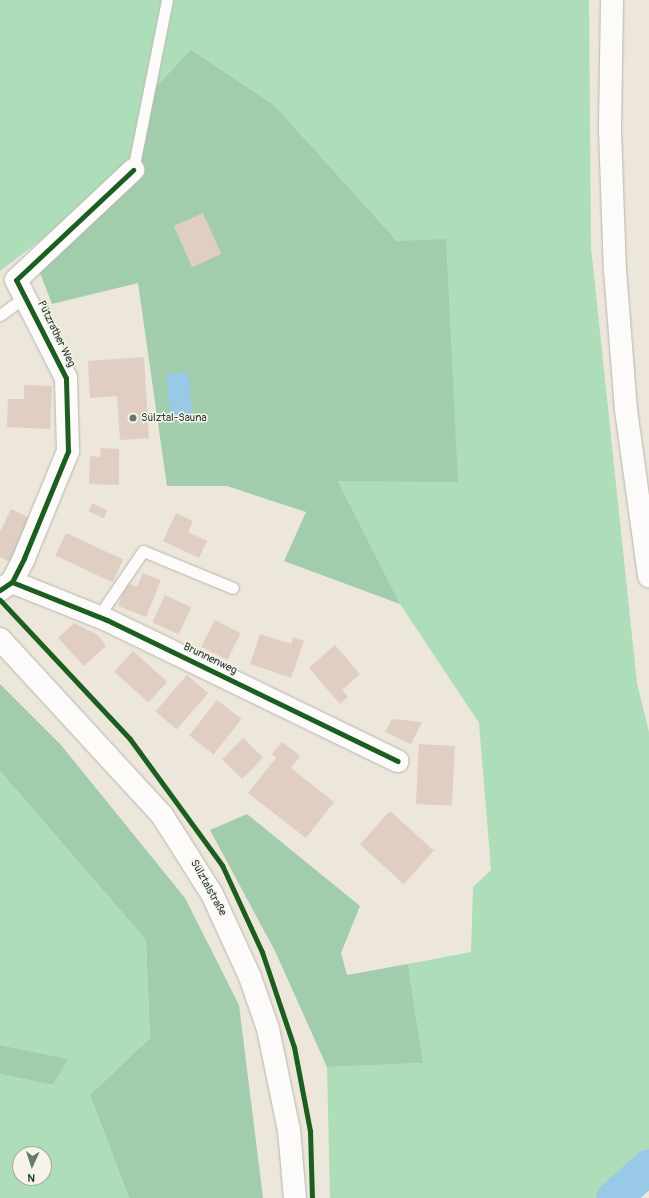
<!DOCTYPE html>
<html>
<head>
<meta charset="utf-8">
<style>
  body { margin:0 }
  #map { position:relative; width:649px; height:1198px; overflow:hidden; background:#ece6db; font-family:Pangolin,sans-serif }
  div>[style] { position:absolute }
  .green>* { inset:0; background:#aedeb9 }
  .forest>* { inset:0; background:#a2cdac }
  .water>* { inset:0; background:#98c9e7; transform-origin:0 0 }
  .river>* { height:35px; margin:-17.5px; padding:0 17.5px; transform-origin:17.5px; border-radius:17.5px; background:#98c9e7 }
  .building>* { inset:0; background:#e0cec2; transform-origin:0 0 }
  .roads { filter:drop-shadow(0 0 1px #b7b6ae) drop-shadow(0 0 1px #b7b6ae) }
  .service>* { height:11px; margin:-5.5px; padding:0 5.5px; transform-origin:5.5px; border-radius:5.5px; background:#fcfbfa }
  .minor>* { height:22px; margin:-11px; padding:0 11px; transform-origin:11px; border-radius:11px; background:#fcfbfa }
  .secondary>* { height:22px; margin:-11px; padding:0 11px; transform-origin:11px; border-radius:11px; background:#fcfbfa }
  .motorway>* { height:22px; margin:-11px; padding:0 11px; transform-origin:11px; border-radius:11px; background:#fcfbfa }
  .cycleway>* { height:5px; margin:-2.5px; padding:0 2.5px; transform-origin:2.5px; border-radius:2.5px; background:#1b5e20 }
  .dots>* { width:11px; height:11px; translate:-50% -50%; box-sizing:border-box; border:2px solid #f7f3e8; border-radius:50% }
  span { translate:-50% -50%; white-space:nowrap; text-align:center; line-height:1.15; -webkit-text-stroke:3px #f7f3e8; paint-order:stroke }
  .street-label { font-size:11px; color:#1f3d34 }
  .poi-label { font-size:11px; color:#1f3d34 }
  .left { translate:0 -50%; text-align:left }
  .north { position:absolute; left:12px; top:1146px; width:40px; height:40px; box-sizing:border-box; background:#f7f3e8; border:1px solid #a1aaa0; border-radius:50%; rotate:183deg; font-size:11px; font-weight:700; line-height:16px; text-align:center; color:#1f3d34 }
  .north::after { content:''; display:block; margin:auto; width:14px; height:18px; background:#67786e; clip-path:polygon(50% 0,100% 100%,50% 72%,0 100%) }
</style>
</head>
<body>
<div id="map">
  <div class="green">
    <div style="clip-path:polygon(0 0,589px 0,591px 247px,637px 683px,649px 732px,649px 1187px,638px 1198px,330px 1198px,327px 1067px,423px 1063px,408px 964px,471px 952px,473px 887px,491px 870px,479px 723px,400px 604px,338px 481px,397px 241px,275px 106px,133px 170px,0 271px)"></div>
    <div style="clip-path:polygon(evenodd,0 771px,146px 940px,150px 1038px,90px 1095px,129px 1198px,0 1198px,0 1074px,53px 1085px,67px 1059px,0 1045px,0 771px,20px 1154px,44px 1154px,44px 1178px,20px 1178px,20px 1154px)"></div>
  </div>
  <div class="forest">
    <div style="clip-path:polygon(191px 50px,275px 106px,397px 241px,446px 239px,458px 482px,338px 481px,400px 604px,284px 561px,306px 512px,227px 486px,167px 486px,138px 283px,52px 304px,37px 265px,133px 170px,155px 88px)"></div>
    <div style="clip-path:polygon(0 684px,61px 745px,185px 898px,239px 1005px,263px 1198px,129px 1198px,90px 1095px,150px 1038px,146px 940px,0 771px)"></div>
    <div style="clip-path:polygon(247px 814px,360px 906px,341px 953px,347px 975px,408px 964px,423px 1063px,327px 1067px,275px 951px,210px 830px)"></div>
    <div style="clip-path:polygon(0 1045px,68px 1059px,53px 1085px,0 1074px)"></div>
  </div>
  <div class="water">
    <div style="left:188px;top:372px;width:44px;height:22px;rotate:84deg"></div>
  </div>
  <div class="river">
    <div style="left:613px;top:1198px;width:48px;rotate:-41.6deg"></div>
  </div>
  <div class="building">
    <div style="left:203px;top:213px;width:45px;height:32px;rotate:66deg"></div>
    <div style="clip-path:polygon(144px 357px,149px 438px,120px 440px,117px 396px,90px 398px,88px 361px)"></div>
    <div style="clip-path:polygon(24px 385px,52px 386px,50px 429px,7px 427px,8px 399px,24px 399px)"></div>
    <div style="clip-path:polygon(101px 448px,119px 449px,119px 485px,89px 484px,90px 456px,100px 457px)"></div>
    <div style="left:92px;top:503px;width:17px;height:9px;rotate:24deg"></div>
    <div style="clip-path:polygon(11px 509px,34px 520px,15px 564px,0 557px,0 532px)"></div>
    <div style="clip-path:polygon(176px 513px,193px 521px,188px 532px,207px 541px,199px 558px,163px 541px)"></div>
    <div style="left:66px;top:533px;width:63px;height:25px;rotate:25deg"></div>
    <div style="clip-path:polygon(143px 573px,161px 580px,146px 617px,118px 606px,127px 583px,137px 587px)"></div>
    <div style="left:165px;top:595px;width:29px;height:30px;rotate:25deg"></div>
    <div style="left:215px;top:620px;width:29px;height:30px;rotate:27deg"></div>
    <div style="clip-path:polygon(74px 623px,98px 635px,106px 646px,84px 666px,58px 638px)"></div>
    <div style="clip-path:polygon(260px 634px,291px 644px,293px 637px,304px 641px,291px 678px,250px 664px)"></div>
    <div style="clip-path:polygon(335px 645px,360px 674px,342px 690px,348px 697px,340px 704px,309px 668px)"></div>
    <div style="left:133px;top:651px;width:46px;height:28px;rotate:42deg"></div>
    <div style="left:187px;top:675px;width:28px;height:48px;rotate:41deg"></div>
    <div style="left:217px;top:700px;width:31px;height:45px;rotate:38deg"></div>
    <div style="clip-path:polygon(392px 719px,422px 722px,411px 744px,385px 732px)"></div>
    <div style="left:243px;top:738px;width:28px;height:30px;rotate:44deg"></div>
    <div style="clip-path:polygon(282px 742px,300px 756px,291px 768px,334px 802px,306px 838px,248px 793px,276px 758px,272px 754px)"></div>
    <div style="left:419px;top:744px;width:36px;height:60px;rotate:3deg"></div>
    <div style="left:390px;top:811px;width:59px;height:45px;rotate:42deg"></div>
  </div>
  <div class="roads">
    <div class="service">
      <div style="left:133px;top:170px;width:173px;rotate:-78.7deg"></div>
      <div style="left:0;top:315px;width:32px;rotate:-36deg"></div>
      <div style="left:98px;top:617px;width:80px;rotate:-55.7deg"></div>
      <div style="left:143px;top:551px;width:97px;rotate:22.3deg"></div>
    </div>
    <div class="minor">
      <div style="left:12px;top:582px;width:102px;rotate:21.8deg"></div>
      <div style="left:107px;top:620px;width:323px;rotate:25.9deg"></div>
      <div style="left:0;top:590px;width:14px;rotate:-34deg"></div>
      <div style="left:12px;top:582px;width:27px;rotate:-63deg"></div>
      <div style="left:24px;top:558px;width:116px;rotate:-67.6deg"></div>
      <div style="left:68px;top:451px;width:73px;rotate:-91.6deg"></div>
      <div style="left:66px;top:378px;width:110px;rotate:-117deg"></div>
      <div style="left:16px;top:280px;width:161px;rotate:-43.2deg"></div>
    </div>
    <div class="secondary">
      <div style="left:0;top:639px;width:239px;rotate:47.4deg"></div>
      <div style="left:162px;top:815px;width:93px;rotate:57.7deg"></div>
      <div style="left:212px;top:894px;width:91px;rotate:65.4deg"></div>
      <div style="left:250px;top:977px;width:55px;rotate:70.9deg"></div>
      <div style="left:268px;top:1029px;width:103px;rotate:78.3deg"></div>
      <div style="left:289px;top:1130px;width:68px;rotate:85deg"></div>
    </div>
    <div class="motorway">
      <div style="left:612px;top:0;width:130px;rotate:90.9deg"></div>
      <div style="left:610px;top:130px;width:140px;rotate:88deg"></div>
      <div style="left:615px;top:270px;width:140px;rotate:85.5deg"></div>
      <div style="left:626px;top:410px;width:168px;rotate:82.1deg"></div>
    </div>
  </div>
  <div class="cycleway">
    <div style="left:12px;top:582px;width:102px;rotate:21.8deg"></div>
    <div style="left:107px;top:620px;width:323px;rotate:25.9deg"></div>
    <div style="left:0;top:590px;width:14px;rotate:-34deg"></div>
    <div style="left:12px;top:582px;width:27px;rotate:-63deg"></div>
    <div style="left:24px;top:558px;width:116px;rotate:-67.6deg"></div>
    <div style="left:68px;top:451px;width:73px;rotate:-91.6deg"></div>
    <div style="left:66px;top:378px;width:110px;rotate:-117deg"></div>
    <div style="left:16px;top:280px;width:161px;rotate:-43.2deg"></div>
    <div style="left:0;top:600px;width:190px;rotate:46.9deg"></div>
    <div style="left:130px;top:739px;width:156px;rotate:53.9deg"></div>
    <div style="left:222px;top:865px;width:96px;rotate:65.3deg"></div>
    <div style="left:262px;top:952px;width:100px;rotate:71.4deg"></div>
    <div style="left:294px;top:1047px;width:86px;rotate:79.2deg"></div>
    <div style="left:310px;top:1131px;width:67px;rotate:88.3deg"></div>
  </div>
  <div class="dots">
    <div style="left:133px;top:418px;background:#67786e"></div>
  </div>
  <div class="street-label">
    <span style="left:56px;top:334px;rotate:64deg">Pützrather Weg</span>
    <span style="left:210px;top:659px;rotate:26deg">Brunnenweg</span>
    <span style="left:208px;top:888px;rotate:61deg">Sülztalstraße</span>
  </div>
  <div class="poi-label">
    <span class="left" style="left:141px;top:418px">Sülztal-Sauna</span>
  </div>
  <div class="north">N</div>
</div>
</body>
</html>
